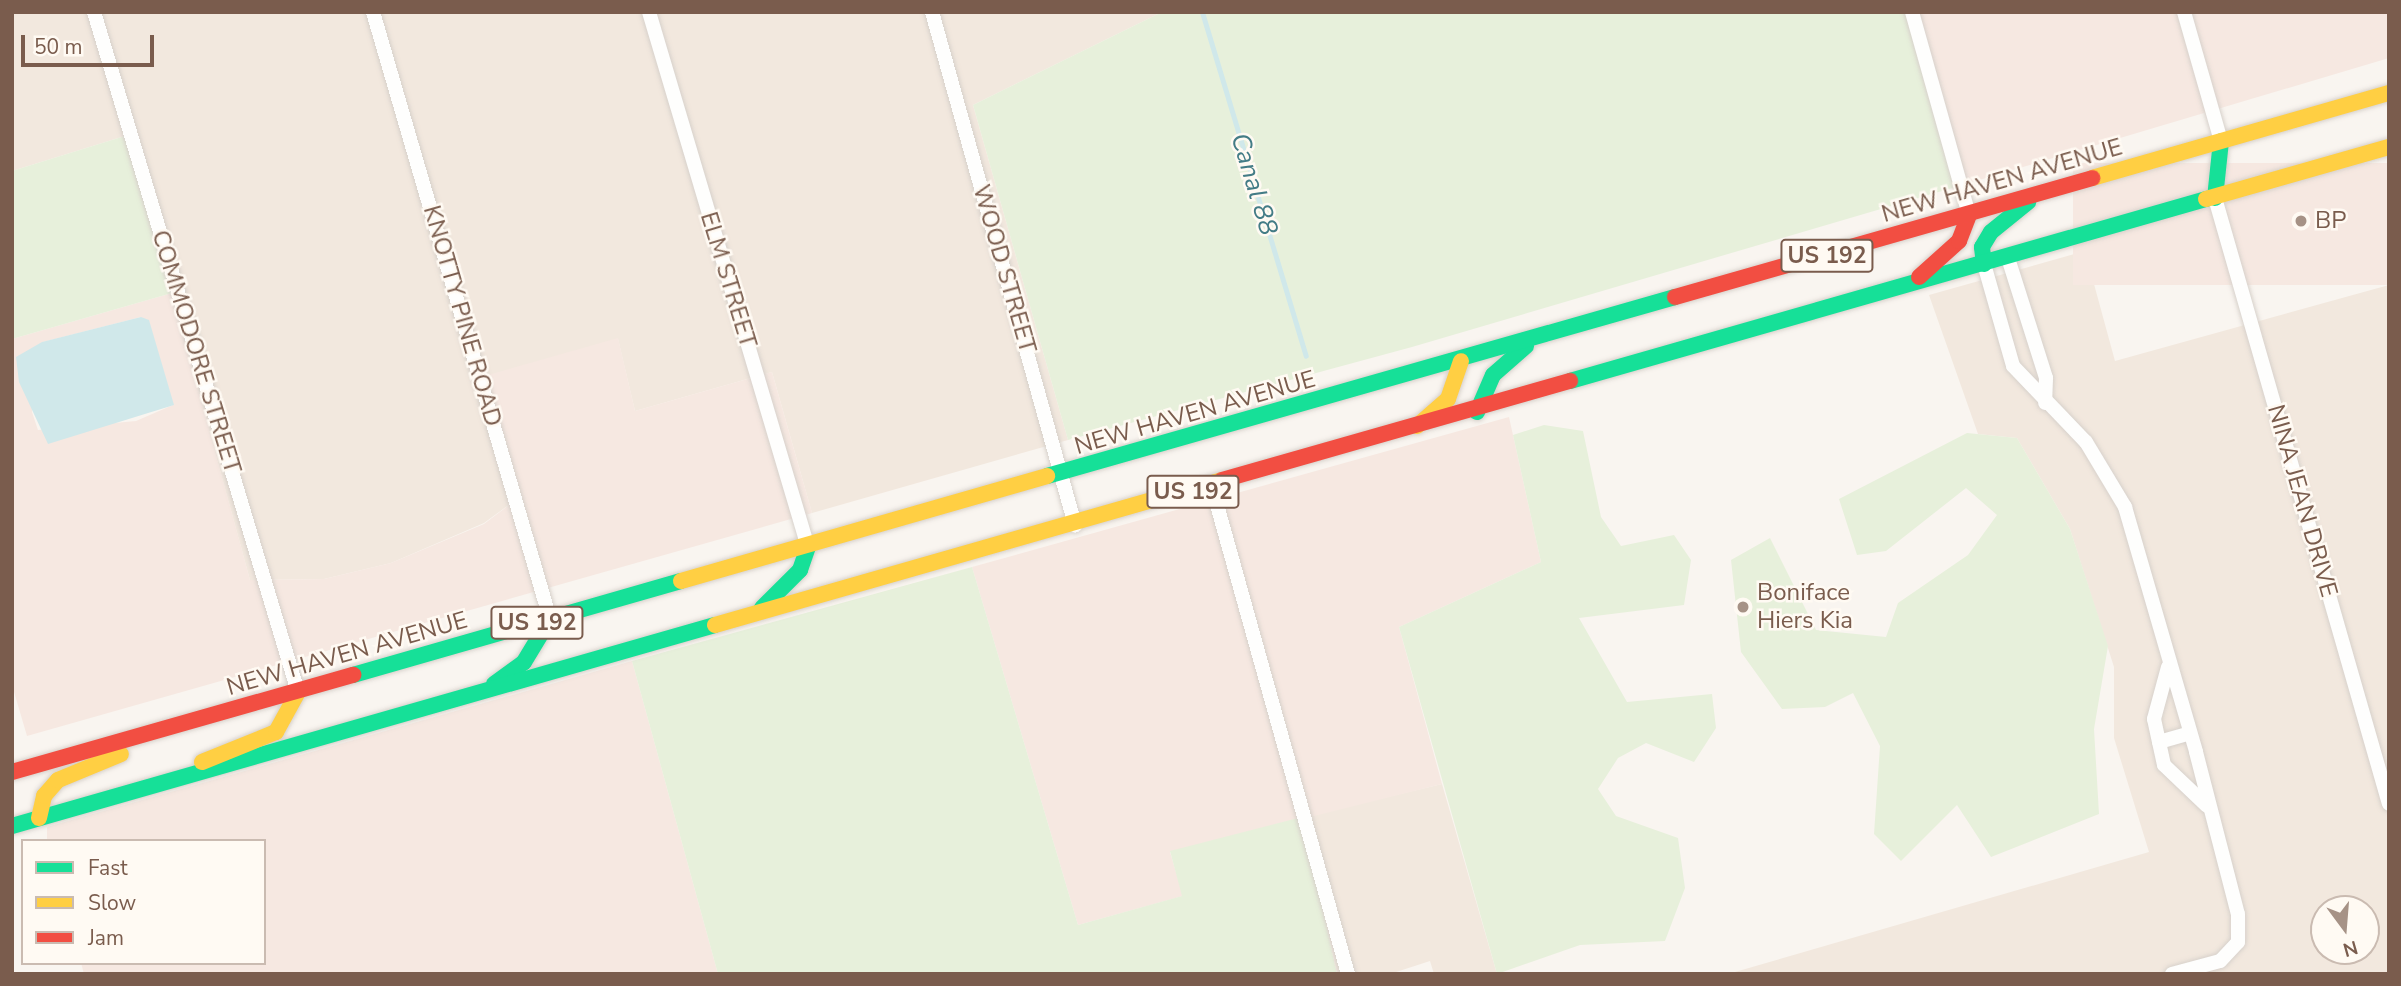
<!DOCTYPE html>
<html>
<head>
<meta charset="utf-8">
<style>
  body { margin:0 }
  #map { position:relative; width:2401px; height:986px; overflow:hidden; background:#f9f5f0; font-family:"Nunito Sans",sans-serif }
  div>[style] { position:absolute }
  .residential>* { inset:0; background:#f2e8de }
  .commercial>* { inset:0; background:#f6e8e1; transform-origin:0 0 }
  .green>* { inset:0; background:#e7f0db }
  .water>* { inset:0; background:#d0e8ea }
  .stream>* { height:5px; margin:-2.5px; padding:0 2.5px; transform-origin:2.5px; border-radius:2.5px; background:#d0e8ea }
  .roads { filter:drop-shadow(0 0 2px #d7d1cb) drop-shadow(0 0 2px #d7d1cb) }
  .street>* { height:14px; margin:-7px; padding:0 7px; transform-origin:7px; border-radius:7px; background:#fefefd }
  .fast>* { height:16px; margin:-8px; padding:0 8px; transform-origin:8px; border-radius:8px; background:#16e098 }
  .slow>* { height:16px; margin:-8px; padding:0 8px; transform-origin:8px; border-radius:8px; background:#ffcf43 }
  .jam>* { height:16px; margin:-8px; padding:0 8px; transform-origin:8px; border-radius:8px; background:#f24e42 }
  .dots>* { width:19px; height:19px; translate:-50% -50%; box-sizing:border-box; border:4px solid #fffaf3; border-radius:50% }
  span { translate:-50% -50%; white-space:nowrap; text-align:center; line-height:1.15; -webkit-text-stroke:5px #fffaf3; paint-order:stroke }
  .shield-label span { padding:2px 5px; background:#fffaf3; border:2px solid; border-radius:5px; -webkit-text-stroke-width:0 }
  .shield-label { font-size:23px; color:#7a5c4d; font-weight:700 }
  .street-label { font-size:24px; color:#7a5c4d }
  .poi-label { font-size:24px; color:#7a5c4d }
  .left { translate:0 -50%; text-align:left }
  .water-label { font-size:26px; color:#437c86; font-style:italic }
  .frame { position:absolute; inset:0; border:14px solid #7a5c4d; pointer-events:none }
  .legend { position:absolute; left:21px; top:839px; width:245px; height:126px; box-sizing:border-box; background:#fffaf3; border:2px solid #cabbb1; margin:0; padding:9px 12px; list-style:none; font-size:21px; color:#7a5c4d }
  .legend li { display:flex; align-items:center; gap:14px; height:35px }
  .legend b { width:35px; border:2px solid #cabbb1 }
  .north { position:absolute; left:2310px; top:895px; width:70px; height:70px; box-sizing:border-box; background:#fffaf3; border:2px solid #cabbb1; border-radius:50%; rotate:164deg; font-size:19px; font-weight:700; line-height:28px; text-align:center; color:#7a5c4d }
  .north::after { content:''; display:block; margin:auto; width:24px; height:32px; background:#a69286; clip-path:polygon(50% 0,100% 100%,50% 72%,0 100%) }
  .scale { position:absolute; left:21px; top:35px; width:133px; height:32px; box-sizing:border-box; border:4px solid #7a5c4d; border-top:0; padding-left:9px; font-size:21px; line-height:24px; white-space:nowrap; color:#7a5c4d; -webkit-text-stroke:5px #fffaf3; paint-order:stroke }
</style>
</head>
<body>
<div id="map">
  <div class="residential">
    <div style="clip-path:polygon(12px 12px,1162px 12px,973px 105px,1068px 440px,812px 513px,772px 372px,635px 411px,618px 339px,510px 504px,484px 523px,391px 563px,324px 579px,250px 580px,128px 135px,12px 171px)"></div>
    <div style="clip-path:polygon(evenodd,2085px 251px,2115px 361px,2389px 285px,2389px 974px,1728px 974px,2149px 852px,2114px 738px,2114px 667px,2070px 529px,2017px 438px,1978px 434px,1929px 295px,2085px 251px,2324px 909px,2366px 909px,2366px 951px,2324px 951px,2324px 909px)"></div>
    <div style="clip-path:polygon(1442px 784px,1497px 974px,1434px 974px,1430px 961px,1390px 974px,1337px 974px,1302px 817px)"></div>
  </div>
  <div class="commercial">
    <div style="clip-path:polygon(1909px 12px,2389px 12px,2389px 58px,1959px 186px)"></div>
    <div style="left:2389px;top:163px;width:122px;height:316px;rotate:90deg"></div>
    <div style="clip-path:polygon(evenodd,172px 293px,250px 580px,324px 579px,391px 563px,484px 524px,509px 505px,474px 379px,618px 338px,635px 411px,772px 372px,812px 513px,27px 736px,12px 685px,12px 339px,172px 293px,141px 317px,173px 405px,136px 421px,38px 430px,32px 412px,43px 342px,141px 317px)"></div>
    <div style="clip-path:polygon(1509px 417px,1541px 562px,1399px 627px,1442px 784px,1170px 852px,1183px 896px,1078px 925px,972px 567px)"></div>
    <div style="clip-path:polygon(632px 661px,718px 974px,84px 974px,81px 963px,264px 963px,264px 841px,47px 841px,47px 827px)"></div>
  </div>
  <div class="green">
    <div style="clip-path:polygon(1162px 12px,1909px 12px,1959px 186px,1412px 347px,1068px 440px,973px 105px)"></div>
    <div style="clip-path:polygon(128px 135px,172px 293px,12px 339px,12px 171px)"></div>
    <div style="clip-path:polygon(1544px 425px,1583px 431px,1601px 517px,1621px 546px,1674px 535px,1691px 560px,1684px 605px,1579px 618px,1627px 702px,1712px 694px,1716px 728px,1694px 762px,1646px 743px,1618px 758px,1598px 789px,1616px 816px,1678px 838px,1685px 888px,1665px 941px,1580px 945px,1497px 974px,1399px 627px,1541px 562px,1513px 435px)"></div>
    <div style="clip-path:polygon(1967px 433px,2017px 438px,2070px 529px,2108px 646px,2094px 729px,2099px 814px,1991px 857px,1957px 805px,1901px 861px,1874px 834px,1880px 746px,1853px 693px,1825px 707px,1782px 709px,1741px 652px,1731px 560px,1770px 538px,1816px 630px,1886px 637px,1898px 603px,1968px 555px,1997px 515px,1966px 488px,1886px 551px,1857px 555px,1839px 499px)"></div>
    <div style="clip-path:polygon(972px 567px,1078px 925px,1182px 896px,1170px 851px,1302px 817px,1337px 974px,718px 974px,632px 661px)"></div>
  </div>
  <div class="water">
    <div style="clip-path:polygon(141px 317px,149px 320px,174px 405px,48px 444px,19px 382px,16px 357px,42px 342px)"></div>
  </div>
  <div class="stream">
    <div style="left:1202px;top:12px;width:359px;rotate:73.2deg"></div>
  </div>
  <div class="roads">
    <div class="street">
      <div style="left:94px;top:12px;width:710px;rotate:73.3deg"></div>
      <div style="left:373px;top:12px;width:632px;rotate:73.74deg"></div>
      <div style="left:649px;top:12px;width:558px;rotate:73.45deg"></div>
      <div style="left:932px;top:12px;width:533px;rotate:74.42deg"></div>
      <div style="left:1912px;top:12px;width:211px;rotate:74.3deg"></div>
      <div style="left:2184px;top:12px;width:134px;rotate:74deg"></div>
      <div style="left:2215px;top:198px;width:630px;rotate:73.98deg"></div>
      <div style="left:2008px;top:258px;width:126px;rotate:72.4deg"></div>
      <div style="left:2046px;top:378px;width:25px;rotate:92deg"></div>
      <div style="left:1984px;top:264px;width:106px;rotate:74.1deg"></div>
      <div style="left:2013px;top:366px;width:105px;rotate:46.2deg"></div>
      <div style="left:2086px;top:442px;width:76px;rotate:59deg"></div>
      <div style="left:2125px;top:507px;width:255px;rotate:73.8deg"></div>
      <div style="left:2196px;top:752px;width:167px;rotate:75.5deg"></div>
      <div style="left:2238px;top:914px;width:28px;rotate:90deg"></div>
      <div style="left:2238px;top:942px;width:26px;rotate:133deg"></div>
      <div style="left:2220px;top:961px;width:50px;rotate:164.8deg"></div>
      <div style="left:1212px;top:487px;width:506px;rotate:74.4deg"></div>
      <div style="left:2168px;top:667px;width:54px;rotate:105.1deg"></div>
      <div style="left:2154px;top:719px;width:47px;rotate:77.7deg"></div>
      <div style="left:2164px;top:765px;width:59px;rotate:43.6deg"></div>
      <div style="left:2159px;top:742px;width:32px;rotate:-16deg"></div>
    </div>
    <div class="fast">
      <div style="left:2215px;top:198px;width:57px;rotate:-84deg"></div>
      <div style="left:1984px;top:264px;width:17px;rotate:-97deg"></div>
      <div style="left:1982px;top:247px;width:17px;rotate:-59deg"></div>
      <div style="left:1991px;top:232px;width:48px;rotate:-39deg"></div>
      <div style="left:1570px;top:381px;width:662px;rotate:-15.97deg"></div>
      <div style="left:1477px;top:412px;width:40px;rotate:-66.6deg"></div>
      <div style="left:1493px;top:375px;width:44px;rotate:-41.3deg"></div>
      <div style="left:1047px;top:476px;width:653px;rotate:-15.91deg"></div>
      <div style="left:762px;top:608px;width:54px;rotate:-45deg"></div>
      <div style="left:800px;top:570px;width:24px;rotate:-71deg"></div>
      <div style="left:353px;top:675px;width:341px;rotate:-16deg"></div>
      <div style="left:494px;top:684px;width:37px;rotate:-36deg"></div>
      <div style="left:524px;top:662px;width:50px;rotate:-58.8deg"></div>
      <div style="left:12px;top:826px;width:731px;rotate:-15.96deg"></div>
    </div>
    <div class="slow">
      <div style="left:2092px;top:178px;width:309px;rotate:-16deg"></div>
      <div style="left:2206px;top:199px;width:190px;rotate:-15.9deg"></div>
      <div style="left:1417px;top:426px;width:41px;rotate:-41.1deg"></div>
      <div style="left:1448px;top:399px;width:40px;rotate:-71.1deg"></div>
      <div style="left:681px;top:581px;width:381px;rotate:-16deg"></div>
      <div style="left:715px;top:625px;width:527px;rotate:-15.96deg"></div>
      <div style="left:202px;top:762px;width:80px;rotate:-22.1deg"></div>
      <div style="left:276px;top:732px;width:46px;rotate:-61.2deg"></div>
      <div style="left:39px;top:818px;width:23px;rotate:-77deg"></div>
      <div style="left:44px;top:796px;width:21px;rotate:-49deg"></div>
      <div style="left:58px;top:780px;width:68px;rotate:-22.4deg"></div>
    </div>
    <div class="jam">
      <div style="left:1919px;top:277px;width:54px;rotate:-42deg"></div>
      <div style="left:1959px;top:241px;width:28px;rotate:-69deg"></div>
      <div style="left:1675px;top:297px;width:434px;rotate:-15.9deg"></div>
      <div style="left:1222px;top:480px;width:362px;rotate:-15.9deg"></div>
      <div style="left:12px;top:772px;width:355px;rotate:-15.9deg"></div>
    </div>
  </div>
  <div class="dots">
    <div style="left:2301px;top:221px;background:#a69286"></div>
    <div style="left:1743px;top:607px;background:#a69286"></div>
  </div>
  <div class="shield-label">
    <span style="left:1827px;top:256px">US 192</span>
    <span style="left:1193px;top:492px">US 192</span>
    <span style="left:537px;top:623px">US 192</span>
  </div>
  <div class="street-label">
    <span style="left:2002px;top:181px;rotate:-16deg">NEW HAVEN AVENUE</span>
    <span style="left:1004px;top:269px;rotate:74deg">WOOD STREET</span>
    <span style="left:728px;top:280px;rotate:73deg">ELM STREET</span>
    <span style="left:462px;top:316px;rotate:74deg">KNOTTY PINE ROAD</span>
    <span style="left:196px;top:352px;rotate:73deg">COMMODORE STREET</span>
    <span style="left:1195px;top:413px;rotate:-16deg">NEW HAVEN AVENUE</span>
    <span style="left:2302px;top:501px;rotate:74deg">NINA JEAN DRIVE</span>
    <span style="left:347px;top:654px;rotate:-16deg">NEW HAVEN AVENUE</span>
  </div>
  <div class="poi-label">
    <span class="left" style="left:2315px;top:221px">BP</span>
    <span class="left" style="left:1757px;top:607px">Boniface<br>Hiers Kia</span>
  </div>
  <div class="water-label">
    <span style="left:1254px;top:184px;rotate:73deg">Canal 88</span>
  </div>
  <div class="frame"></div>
  <ul class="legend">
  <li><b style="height:9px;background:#16e098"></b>Fast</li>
  <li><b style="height:9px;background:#ffcf43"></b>Slow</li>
  <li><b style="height:9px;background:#f24e42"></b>Jam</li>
  </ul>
  <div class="north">N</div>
  <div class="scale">50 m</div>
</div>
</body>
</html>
